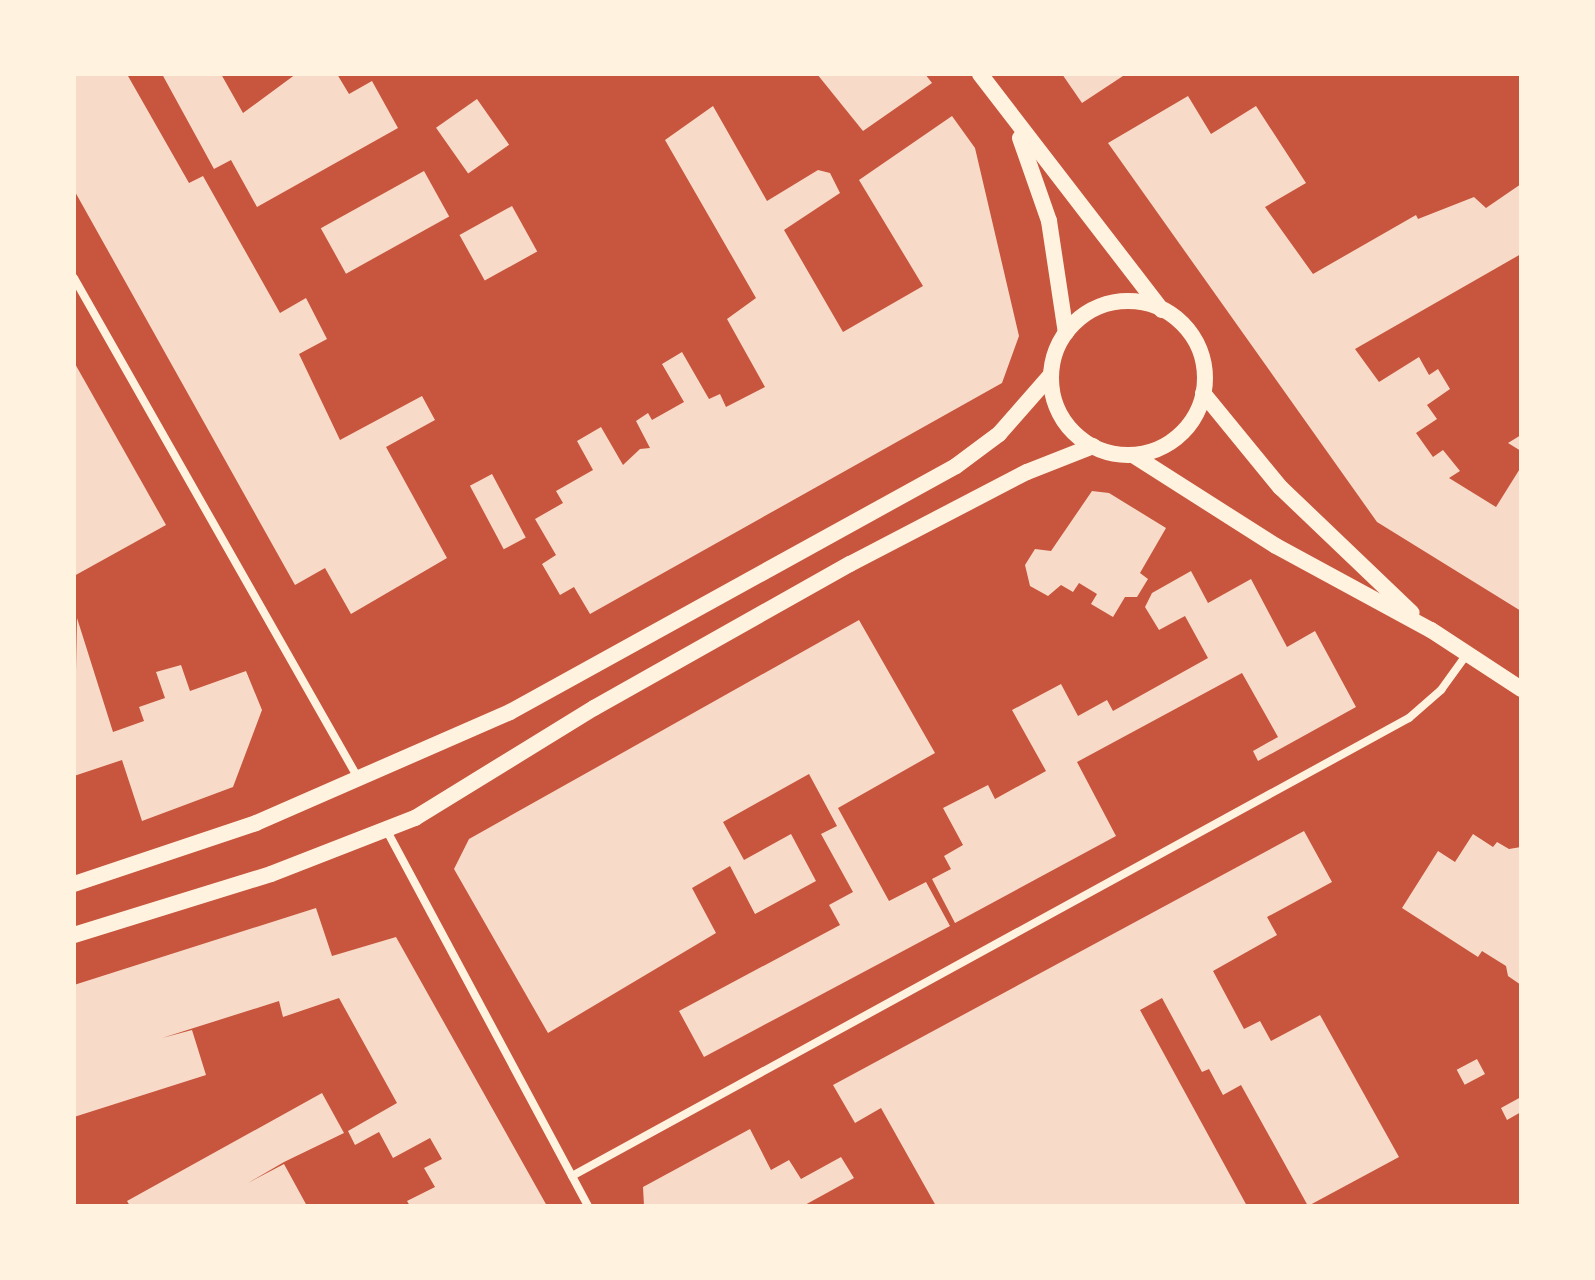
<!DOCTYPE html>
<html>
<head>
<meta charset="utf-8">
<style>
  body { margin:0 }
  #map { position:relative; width:1595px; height:1280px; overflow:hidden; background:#c8553d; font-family:Cabin,sans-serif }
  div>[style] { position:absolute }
  .building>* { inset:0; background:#f7dbc8; transform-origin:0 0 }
  .minor>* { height:8px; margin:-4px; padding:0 4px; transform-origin:4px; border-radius:4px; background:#fff3e0 }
  .secondary>* { height:16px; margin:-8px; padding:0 8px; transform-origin:8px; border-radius:8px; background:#fff3e0 }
  .secondary>.ring { margin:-8px; padding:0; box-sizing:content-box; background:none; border:16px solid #fff3e0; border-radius:50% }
  span { translate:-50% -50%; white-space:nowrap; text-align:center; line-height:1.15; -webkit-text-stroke:8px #fff3e0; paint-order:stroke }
  .frame { position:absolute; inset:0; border:76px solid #fff3e0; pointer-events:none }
</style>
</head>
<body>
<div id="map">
  <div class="building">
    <div style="clip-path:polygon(74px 74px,133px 74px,128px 76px,189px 183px,203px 176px,280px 313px,306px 298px,327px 339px,299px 354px,340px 440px,422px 396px,435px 420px,386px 447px,447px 558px,351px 614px,325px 568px,295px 585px,74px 190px)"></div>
    <div style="clip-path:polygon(162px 74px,221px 74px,243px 113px,296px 74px,337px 74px,349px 94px,372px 81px,398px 128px,257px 207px,231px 160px,214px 169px)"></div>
    <div style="clip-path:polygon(817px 74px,925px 74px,932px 83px,863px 131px)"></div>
    <div style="clip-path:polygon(1062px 74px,1126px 74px,1082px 103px)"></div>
    <div style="clip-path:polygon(1188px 96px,1211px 134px,1256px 106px,1306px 183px,1265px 207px,1313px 274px,1416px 215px,1418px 219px,1474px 197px,1486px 208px,1521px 184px,1521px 254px,1355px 349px,1379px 382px,1419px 357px,1429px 375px,1438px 369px,1450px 389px,1427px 405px,1437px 419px,1416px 433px,1433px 457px,1443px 450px,1460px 471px,1449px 478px,1496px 507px,1521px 467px,1521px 611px,1377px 522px,1108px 143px)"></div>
    <div style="left:477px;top:99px;width:56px;height:50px;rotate:55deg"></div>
    <div style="clip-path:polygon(713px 106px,767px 201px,818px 170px,830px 173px,840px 193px,784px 230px,843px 332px,923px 286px,859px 180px,952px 116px,975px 148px,1019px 336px,1002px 383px,590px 614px,574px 587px,560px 595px,542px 564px,556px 555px,535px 519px,563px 503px,556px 491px,593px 470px,577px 441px,601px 427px,623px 465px,640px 449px,650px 448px,636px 421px,648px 413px,652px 420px,684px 402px,662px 364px,682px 352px,709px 399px,720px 394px,726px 407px,765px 387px,727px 319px,756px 298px,665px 140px)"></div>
    <div style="left:424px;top:171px;width:52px;height:118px;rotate:61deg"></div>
    <div style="left:512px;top:206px;width:52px;height:60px;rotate:61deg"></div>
    <div style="clip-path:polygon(74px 362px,166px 525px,74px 576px)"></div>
    <div style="clip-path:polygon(1521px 435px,1521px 451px,1508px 443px)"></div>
    <div style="left:492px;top:474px;width:72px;height:25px;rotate:62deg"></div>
    <div style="clip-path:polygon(1092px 491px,1109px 493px,1166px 528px,1140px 573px,1148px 579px,1137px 597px,1125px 597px,1113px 617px,1091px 604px,1097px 594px,1079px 583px,1073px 592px,1061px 585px,1048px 596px,1030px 586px,1025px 565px,1035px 549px,1051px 551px)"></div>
    <div style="clip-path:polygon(1191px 571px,1208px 603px,1251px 579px,1287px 647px,1315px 631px,1356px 707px,1258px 761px,1253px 751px,1278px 737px,1242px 673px,1077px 762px,1116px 836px,955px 923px,932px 879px,951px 869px,944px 856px,963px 845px,943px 808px,988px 785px,995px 799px,1046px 771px,1012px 710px,1061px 684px,1078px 716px,1107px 700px,1113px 711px,1208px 658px,1185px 616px,1159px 630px,1145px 607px,1152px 593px)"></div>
    <div style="clip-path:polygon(77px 618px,113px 732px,144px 721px,139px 707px,165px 698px,156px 672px,181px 665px,190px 691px,246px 671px,262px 710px,233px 787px,142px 821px,122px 760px,74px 776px)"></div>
    <div style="clip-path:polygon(859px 620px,935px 753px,838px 808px,889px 901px,926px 882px,950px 926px,704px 1057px,679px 1011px,840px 925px,829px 905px,853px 892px,821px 834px,837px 826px,809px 774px,723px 822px,744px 860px,791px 834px,816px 881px,755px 914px,730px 866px,692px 888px,716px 933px,548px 1033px,454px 869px,469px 839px)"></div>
    <div style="clip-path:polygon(1304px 831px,1332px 882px,1267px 917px,1277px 935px,1213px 971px,1244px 1029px,1260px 1021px,1271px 1041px,1320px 1015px,1399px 1157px,1308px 1206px,1241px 1085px,1223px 1095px,1209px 1069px,1202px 1072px,1162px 998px,1140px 1010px,1247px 1206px,936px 1206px,881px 1108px,855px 1123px,833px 1085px)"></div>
    <div style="clip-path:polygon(1473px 834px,1493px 847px,1497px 842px,1509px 849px,1521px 847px,1521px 985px,1508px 976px,1506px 966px,1482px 951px,1478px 957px,1402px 908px,1438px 851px,1455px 862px)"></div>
    <div style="clip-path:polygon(316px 908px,332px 956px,396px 937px,547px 1206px,410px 1206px,407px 1201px,435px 1187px,424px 1168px,442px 1159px,430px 1138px,393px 1158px,379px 1132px,355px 1145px,348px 1131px,397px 1103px,339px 998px,283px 1017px,279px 1001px,162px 1038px,192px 1030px,206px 1075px,74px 1117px,74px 985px)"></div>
    <div style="left:1477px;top:1059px;width:17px;height:23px;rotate:62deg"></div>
    <div style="clip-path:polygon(322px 1093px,344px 1133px,284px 1162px,248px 1183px,284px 1164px,307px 1206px,130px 1206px,127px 1201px)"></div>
    <div style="clip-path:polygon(1521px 1097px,1521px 1112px,1507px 1120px,1501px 1108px)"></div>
    <div style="clip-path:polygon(750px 1129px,771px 1170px,789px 1160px,801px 1179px,841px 1157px,854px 1178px,803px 1206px,644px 1206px,643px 1187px)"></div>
  </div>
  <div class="minor">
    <div style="left:74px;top:278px;width:575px;rotate:60.4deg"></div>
    <div style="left:387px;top:831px;width:425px;rotate:61.8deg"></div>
    <div style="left:572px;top:1176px;width:954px;rotate:-28.69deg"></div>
    <div style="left:1409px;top:718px;width:43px;rotate:-41.2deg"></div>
    <div style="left:1441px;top:690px;width:44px;rotate:-54.2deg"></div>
  </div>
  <div class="secondary">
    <div style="left:980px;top:74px;width:298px;rotate:52.4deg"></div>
    <div style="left:1020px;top:138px;width:88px;rotate:70.7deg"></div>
    <div style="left:1049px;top:221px;width:113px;rotate:81.4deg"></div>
    <div class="ring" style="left:1051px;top:301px;width:138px;height:138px"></div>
    <div style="left:1203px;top:393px;width:122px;rotate:50.7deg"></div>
    <div style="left:1280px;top:487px;width:182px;rotate:43.7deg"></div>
    <div style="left:1133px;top:455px;width:169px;rotate:32.5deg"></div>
    <div style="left:1276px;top:546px;width:176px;rotate:28.5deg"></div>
    <div style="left:1431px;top:630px;width:108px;rotate:33.2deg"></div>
    <div style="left:74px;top:884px;width:192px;rotate:-18.5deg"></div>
    <div style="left:256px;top:823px;width:277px;rotate:-23.6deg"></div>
    <div style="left:510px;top:712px;width:509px;rotate:-28.88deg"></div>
    <div style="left:956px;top:466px;width:54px;rotate:-36.7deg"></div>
    <div style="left:999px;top:434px;width:77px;rotate:-48.7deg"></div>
    <div style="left:74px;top:935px;width:206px;rotate:-17.2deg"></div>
    <div style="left:271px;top:874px;width:155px;rotate:-21.3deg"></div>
    <div style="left:415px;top:818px;width:210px;rotate:-31.6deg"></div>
    <div style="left:594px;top:708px;width:294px;rotate:-29.4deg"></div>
    <div style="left:850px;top:564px;width:199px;rotate:-27.5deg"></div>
    <div style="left:1027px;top:472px;width:71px;rotate:-21.5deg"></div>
  </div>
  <div class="frame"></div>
</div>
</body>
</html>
